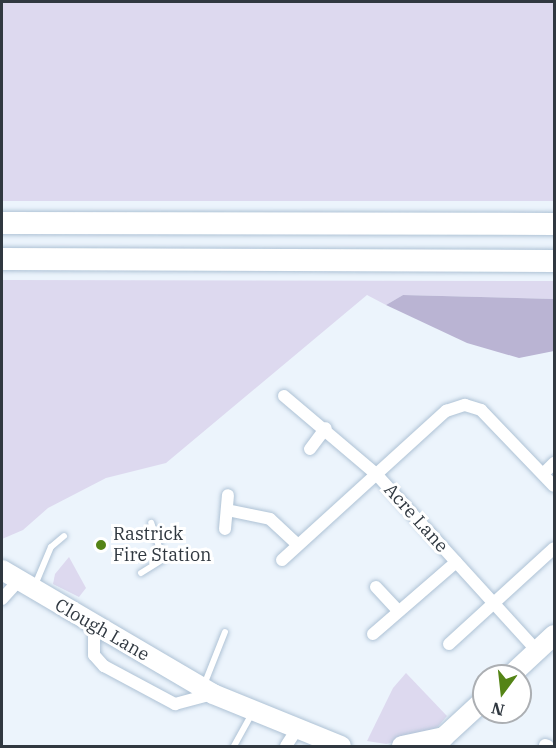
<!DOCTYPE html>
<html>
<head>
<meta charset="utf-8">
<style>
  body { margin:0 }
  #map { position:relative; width:556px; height:748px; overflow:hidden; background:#ecf4fc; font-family:"IBM Plex Serif",serif }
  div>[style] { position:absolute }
  .green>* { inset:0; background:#ddd9ef; transform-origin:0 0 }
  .forest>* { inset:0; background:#bab4d3 }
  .roads { filter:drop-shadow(0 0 2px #aec2d5) drop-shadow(0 0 2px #aec2d5) }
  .service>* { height:6px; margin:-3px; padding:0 3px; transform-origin:3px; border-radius:3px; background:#fff }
  .minor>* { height:12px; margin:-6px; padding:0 6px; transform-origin:6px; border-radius:6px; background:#fff }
  .primary>* { height:20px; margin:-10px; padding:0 10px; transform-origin:10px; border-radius:10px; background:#fff }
  .motorway>* { height:22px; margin:-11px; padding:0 11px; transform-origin:11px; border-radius:11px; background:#fff }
  .dots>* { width:16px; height:16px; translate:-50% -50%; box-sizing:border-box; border:3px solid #fff; border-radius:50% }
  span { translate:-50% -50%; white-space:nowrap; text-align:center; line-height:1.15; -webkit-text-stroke:6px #fff; paint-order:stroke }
  .street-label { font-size:18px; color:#303840 }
  .poi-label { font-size:18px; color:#303840 }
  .left { translate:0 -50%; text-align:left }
  .frame { position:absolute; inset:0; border:3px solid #303840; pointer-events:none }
  .north { position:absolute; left:472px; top:664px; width:60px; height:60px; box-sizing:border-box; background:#fff; border:2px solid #acafb3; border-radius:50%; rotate:195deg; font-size:16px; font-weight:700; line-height:24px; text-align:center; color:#303840 }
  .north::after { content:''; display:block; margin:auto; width:21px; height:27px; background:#548416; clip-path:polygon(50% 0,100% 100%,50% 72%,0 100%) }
</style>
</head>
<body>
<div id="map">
  <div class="green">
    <div style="left:2px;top:2px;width:552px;height:199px"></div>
    <div style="clip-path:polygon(2px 280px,554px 281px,554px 299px,403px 295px,386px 305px,367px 295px,166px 463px,106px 478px,48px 508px,23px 530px,2px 539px)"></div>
    <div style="clip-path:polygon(69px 557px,86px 588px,79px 597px,53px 584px,55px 574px)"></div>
    <div style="clip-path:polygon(406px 673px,447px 716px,434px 731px,419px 737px,386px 744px,367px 741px,393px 688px)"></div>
  </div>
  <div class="forest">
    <div style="clip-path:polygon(403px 295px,554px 299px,554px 351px,519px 358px,467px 343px,386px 305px)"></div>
  </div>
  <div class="roads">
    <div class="service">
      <div style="left:141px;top:573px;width:26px;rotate:-32deg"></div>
      <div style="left:163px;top:559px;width:38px;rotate:-108deg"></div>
      <div style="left:35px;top:585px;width:41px;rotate:-67.2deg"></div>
      <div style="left:51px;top:547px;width:17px;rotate:-40deg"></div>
      <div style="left:204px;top:685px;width:57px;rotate:-68.4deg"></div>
      <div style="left:234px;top:746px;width:38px;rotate:-61deg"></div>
    </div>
    <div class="minor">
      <div style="left:284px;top:396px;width:122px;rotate:40.3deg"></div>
      <div style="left:377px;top:475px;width:238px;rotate:47.7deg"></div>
      <div style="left:310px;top:449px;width:26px;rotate:-53deg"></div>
      <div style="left:543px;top:474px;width:16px;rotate:-45deg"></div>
      <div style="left:227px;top:510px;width:44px;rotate:11.8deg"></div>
      <div style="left:270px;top:519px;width:38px;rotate:43deg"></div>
      <div style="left:225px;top:529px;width:34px;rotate:-85deg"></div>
      <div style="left:282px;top:560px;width:222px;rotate:-42.3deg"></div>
      <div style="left:446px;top:411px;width:20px;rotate:-18deg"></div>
      <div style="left:465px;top:405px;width:17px;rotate:17deg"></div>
      <div style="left:481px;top:410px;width:105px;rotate:46.2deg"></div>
      <div style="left:376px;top:587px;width:33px;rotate:47deg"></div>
      <div style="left:2px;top:599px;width:24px;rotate:-48deg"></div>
      <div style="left:94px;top:626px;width:29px;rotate:90deg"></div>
      <div style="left:94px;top:655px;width:15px;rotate:48deg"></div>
      <div style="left:104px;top:666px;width:81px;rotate:28.2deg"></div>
      <div style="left:175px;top:704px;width:39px;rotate:-15deg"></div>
      <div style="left:373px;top:634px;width:110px;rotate:-40.9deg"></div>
      <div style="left:449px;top:644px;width:142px;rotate:-42.4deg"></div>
      <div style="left:545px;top:745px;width:3px;rotate:18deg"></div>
      <div style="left:286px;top:746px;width:20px;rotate:-57deg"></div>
    </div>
    <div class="primary">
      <div style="left:2px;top:570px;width:245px;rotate:30.4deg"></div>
      <div style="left:213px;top:694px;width:138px;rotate:22.1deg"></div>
      <div style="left:510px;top:676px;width:60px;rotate:-43deg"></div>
      <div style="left:402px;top:746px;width:43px;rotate:-12.1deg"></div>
      <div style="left:434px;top:746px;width:68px;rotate:-42.6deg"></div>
    </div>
    <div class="motorway">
      <div style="left:2px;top:223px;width:552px;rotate:0.1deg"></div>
      <div style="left:2px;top:259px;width:552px;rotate:0.21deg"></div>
    </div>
  </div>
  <div class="dots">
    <div style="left:101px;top:545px;background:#548416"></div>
  </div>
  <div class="street-label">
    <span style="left:416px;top:518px;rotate:48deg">Acre Lane</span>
    <span style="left:102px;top:630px;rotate:30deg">Clough Lane</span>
  </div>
  <div class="poi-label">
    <span class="left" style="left:113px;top:545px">Rastrick<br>Fire Station</span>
  </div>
  <div class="frame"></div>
  <div class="north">N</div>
</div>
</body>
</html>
